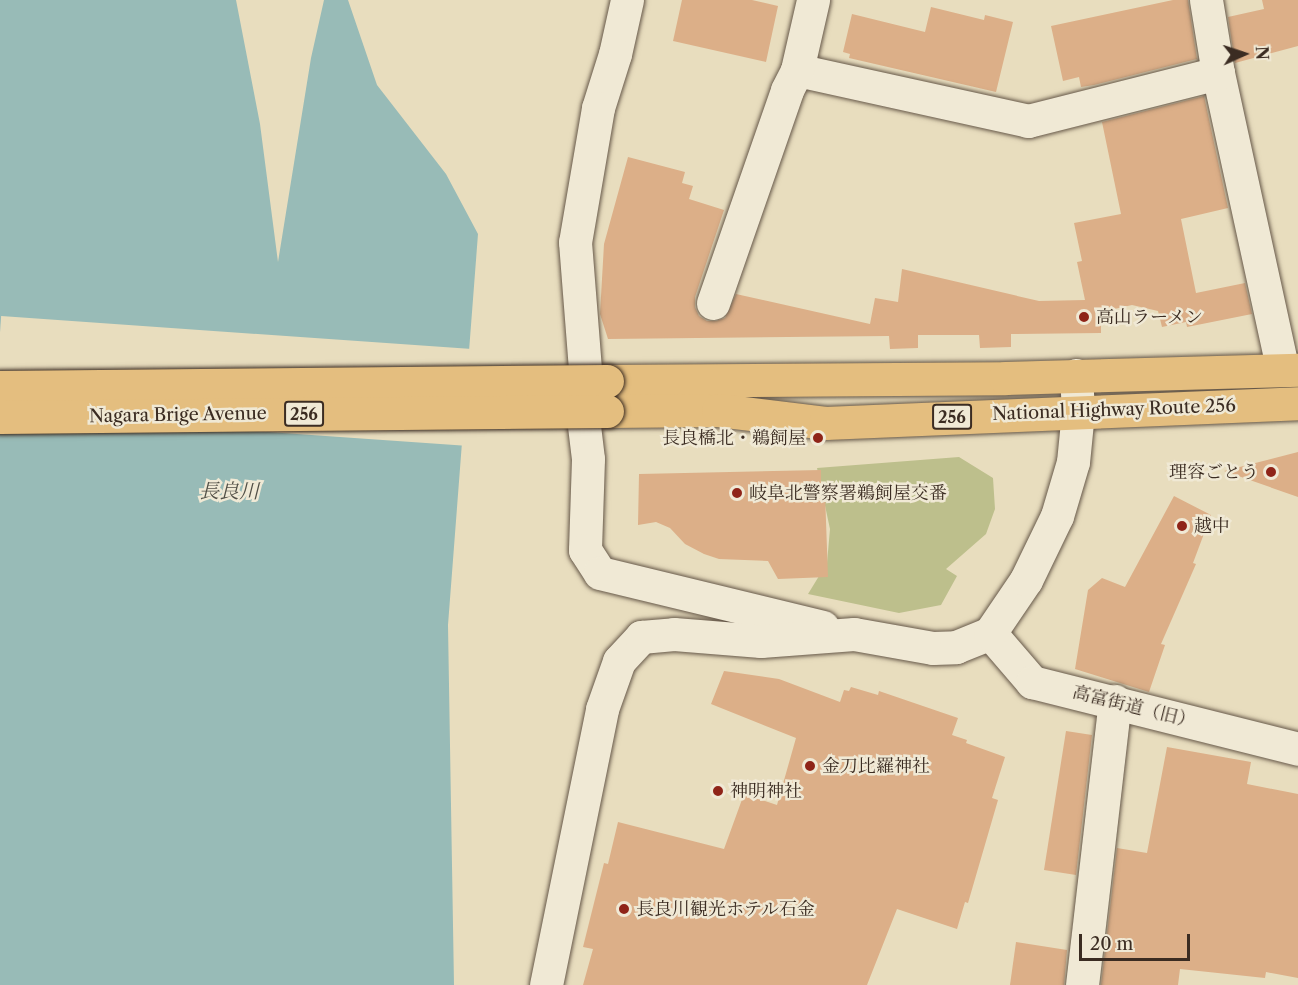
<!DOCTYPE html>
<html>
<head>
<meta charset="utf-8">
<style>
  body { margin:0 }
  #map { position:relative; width:1298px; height:985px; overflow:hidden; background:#e8ddbe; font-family:"Libre Caslon Text","Noto Serif JP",serif }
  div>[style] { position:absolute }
  .green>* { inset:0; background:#bdbf8c }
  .water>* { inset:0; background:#98bbb7 }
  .pier>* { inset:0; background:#e8ddbe; transform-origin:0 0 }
  .building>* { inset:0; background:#dcaf88 }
  .roads { filter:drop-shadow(0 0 2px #665849) drop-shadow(0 0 2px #665849) }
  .street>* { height:33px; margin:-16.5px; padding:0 16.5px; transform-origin:16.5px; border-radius:16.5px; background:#f0e9d5 }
  .secondary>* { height:33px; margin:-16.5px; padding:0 16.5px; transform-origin:16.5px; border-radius:16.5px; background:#f0e9d5 }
  .highway>* { height:33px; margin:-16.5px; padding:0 16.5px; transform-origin:16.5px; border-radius:16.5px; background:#e4be7f }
  .bridges { filter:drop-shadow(0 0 2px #3b2c22) drop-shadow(0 0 2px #3b2c22) }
  .highway-bridge>* { height:33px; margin:-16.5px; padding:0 16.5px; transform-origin:16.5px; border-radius:16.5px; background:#e4be7f }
  .dots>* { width:16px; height:16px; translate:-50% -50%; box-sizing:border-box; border:3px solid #f0e9d5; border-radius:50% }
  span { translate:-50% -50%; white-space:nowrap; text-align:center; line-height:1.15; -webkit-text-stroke:5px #f0e9d5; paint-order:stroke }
  .shield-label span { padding:2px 4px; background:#f0e9d5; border:2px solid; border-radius:4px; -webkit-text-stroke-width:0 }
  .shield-label { font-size:16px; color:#3b2c22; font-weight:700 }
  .poi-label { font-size:18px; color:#3b2c22 }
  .left { translate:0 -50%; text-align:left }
  .right { translate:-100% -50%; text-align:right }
  .street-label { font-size:18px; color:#3b2c22 }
  .water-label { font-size:20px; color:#525047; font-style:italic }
  .north { position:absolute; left:1214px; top:24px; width:60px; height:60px; -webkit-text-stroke:4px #f0e9d5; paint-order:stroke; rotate:87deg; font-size:16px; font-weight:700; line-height:24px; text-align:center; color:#3b2c22 }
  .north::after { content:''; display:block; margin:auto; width:21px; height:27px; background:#3b2c22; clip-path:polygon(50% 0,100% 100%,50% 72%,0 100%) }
  .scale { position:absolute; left:1079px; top:934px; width:111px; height:27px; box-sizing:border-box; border:3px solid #3b2c22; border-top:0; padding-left:8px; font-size:18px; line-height:21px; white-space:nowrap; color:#3b2c22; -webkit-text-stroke:4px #f0e9d5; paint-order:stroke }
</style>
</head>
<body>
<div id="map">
  <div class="green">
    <div style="clip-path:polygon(959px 457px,993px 478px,995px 509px,986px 534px,946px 569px,957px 576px,941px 605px,899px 613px,808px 594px,827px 563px,830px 529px,817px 468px)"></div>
  </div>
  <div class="water">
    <div style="clip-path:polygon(0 0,236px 0,260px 124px,278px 262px,311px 58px,324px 0,348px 0,377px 85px,446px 174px,478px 234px,448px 625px,454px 985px,0 985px)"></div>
  </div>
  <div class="pier">
    <div style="left:472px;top:349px;width:97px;height:472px;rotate:94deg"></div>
  </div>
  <div class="building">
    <div style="clip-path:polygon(682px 0,752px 0,778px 6px,766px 62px,673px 41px)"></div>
    <div style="clip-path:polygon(1173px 0,1188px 0,1197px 59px,1094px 85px,1081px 87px,1079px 77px,1063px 81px,1051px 26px)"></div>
    <div style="clip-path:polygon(1262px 0,1298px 0,1298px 46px,1235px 63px,1228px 17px,1264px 9px)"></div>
    <div style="clip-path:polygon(931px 7px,984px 20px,985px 15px,1013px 22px,996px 92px,849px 58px,850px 54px,843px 52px,852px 14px,925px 32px)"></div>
    <div style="clip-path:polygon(1204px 96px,1228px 208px,1181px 219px,1196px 293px,1245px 283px,1252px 314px,1187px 327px,1186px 322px,1162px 327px,1158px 311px,1132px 305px,1101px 312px,1101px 333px,1011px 334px,1011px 347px,980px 348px,979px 335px,918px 335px,918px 348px,890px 349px,889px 336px,608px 339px,600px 314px,604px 244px,628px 157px,685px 172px,682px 183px,693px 186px,689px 199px,724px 210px,695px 297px,695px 307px,699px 316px,707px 321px,716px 321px,725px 318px,736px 294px,870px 324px,875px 298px,898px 302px,902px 269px,1039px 301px,1085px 300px,1077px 262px,1082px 261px,1074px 223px,1121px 214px,1102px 122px)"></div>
    <div style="clip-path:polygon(1298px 452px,1298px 497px,1224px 471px)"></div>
    <div style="clip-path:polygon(821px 470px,821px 493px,825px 493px,828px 577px,778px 579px,768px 561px,719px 559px,704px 554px,685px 544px,670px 528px,656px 522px,638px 525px,639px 474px)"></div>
    <div style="clip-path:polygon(1174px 496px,1211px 515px,1193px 563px,1196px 564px,1161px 644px,1165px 645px,1149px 692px,1075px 669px,1088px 590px,1102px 578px,1125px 587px)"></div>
    <div style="clip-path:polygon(724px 671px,779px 679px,840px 702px,844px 690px,849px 691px,851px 687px,878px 695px,879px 691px,958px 718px,952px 735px,967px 740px,966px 743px,1005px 757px,992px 798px,998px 800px,968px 903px,965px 902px,957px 929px,897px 909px,867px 985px,583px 985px,593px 949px,583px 947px,604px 863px,608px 864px,618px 822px,724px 849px,744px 794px,777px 805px,796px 738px,711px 704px)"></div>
    <div style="clip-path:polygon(1066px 731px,1092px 735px,1076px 875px,1044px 870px)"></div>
    <div style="clip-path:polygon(1167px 747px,1251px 762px,1247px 784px,1298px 794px,1298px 978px,1266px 972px,1265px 978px,1180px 969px,1178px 985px,1101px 985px,1117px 848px,1147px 853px)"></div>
    <div style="clip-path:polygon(1016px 942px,1067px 950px,1064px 985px,1010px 985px)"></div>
  </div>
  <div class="roads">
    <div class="street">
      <div style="left:627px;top:0;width:55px;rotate:102.5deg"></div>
      <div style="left:615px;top:54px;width:57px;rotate:107.5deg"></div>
      <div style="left:598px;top:108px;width:136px;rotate:99.7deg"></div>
      <div style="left:575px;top:242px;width:128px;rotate:85.5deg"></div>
      <div style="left:585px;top:370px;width:31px;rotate:97deg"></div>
      <div style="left:581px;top:401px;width:58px;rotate:83.1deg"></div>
      <div style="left:588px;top:459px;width:91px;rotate:91.9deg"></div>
      <div style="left:585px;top:550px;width:27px;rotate:57deg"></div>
      <div style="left:600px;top:573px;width:229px;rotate:13.6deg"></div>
      <div style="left:1206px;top:0;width:74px;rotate:80.7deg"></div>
      <div style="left:1218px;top:73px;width:304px;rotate:77.7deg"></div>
      <div style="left:797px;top:70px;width:237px;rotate:12.4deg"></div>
      <div style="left:1028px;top:121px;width:196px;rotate:-14.2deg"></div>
      <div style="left:713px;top:303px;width:225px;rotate:-70.8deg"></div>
      <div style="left:787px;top:90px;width:22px;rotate:-63deg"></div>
      <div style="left:797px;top:70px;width:72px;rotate:-77.1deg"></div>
      <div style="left:546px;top:985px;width:282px;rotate:-78.5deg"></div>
      <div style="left:602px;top:709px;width:51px;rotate:-70.5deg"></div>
      <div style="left:619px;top:661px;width:33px;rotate:-47deg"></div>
      <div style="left:641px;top:637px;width:33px;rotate:-5deg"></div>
      <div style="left:674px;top:634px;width:87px;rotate:4.6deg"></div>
      <div style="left:761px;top:641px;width:93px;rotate:-4.3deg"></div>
      <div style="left:854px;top:634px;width:80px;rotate:10deg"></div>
      <div style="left:933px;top:648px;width:23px;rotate:-2deg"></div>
      <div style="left:956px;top:647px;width:37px;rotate:-22deg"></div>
      <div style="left:990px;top:633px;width:65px;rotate:49.4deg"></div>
      <div style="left:1032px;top:682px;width:274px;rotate:14.1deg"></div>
      <div style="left:1082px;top:985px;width:286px;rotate:-83.4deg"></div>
    </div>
    <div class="secondary">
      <div style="left:990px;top:633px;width:64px;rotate:-55.8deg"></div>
      <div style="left:1026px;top:580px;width:71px;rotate:-64.2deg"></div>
      <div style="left:1057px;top:516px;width:56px;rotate:-73.5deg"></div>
      <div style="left:1073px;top:462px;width:50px;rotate:-84.3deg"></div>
      <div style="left:1078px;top:412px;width:37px;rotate:-93deg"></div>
    </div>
    <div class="highway">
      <div style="left:607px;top:381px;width:398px;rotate:-0.4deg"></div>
      <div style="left:1005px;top:378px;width:293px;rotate:-1.6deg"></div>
      <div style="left:607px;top:411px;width:111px;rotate:-0.5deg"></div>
      <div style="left:718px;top:410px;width:108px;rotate:6.9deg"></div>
      <div style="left:825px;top:423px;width:473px;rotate:-2.4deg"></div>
    </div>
  </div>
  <div class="bridges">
    <div class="highway-bridge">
      <div style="left:0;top:387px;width:607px;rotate:-0.57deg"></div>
      <div style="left:0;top:417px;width:607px;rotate:-0.57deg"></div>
    </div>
  </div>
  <div class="dots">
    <div style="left:1084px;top:317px;background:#8f2418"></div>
    <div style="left:818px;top:438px;background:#8f2418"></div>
    <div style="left:1271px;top:472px;background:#8f2418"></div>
    <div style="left:737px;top:493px;background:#8f2418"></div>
    <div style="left:1182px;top:526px;background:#8f2418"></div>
    <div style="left:810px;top:766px;background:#8f2418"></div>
    <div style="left:718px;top:791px;background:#8f2418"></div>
    <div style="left:624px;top:909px;background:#8f2418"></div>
  </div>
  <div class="shield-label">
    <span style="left:304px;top:414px">256</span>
    <span style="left:952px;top:417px">256</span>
  </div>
  <div class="poi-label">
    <span class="left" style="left:1096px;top:317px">高山ラーメン</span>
    <span class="right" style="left:806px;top:438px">長良橋北・鵜飼屋</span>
    <span class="right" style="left:1259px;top:472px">理容ごとう</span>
    <span class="left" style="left:749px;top:493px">岐阜北警察署鵜飼屋交番</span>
    <span class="left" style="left:1194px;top:526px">越中</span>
    <span class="left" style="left:822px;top:766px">金刀比羅神社</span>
    <span class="left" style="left:730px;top:791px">神明神社</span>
    <span class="left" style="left:636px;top:909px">長良川観光ホテル石金</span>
  </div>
  <div class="street-label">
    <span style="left:1114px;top:410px;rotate:-2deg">National Highway Route 256</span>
    <span style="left:178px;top:415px;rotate:-1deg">Nagara Brige Avenue</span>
    <span style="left:1134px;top:707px;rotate:14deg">高富街道（旧）</span>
  </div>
  <div class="water-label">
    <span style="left:229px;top:491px">長良川</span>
  </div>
  <div class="north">N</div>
  <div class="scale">20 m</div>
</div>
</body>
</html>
